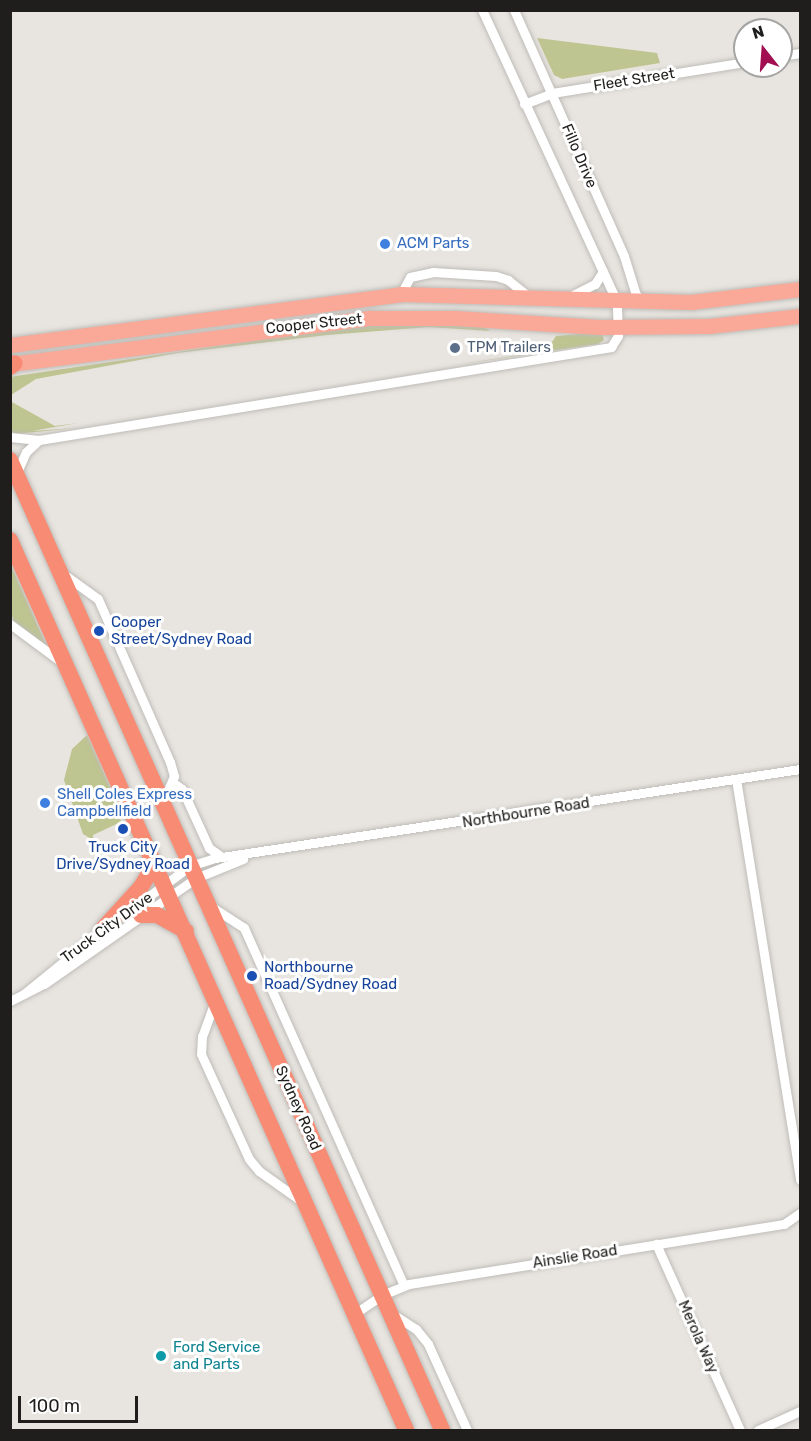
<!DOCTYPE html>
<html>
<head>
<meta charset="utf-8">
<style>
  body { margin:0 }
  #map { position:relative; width:811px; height:1441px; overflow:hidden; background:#e8e5e0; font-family:Rubik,sans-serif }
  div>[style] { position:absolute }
  .green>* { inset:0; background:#bec590 }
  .roads { filter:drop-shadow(0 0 2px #bfbcb8) drop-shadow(0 0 2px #bfbcb8) }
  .minor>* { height:9px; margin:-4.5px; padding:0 4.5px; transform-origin:4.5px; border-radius:4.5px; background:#fff }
  .primary>* { height:15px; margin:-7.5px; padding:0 7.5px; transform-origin:7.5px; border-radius:7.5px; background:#faa897 }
  .trunk>* { height:16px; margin:-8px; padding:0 8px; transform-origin:8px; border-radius:8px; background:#f88b74 }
  .dots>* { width:16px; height:16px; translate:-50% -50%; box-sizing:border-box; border:3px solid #fff; border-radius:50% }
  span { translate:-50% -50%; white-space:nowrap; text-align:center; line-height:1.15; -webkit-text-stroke:6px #fff; paint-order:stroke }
  .street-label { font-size:15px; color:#1f1e1c }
  .shop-label { font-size:15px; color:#366cbe }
  .left { translate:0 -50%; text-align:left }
  .service-label { font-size:15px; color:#4e5e75 }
  .transit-label { font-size:15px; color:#164399 }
  .culture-label { font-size:15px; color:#0d838f }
  .frame { position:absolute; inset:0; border:12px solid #1f1e1c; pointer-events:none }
  .north { position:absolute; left:733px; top:18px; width:60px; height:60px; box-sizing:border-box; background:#fff; border:2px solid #a5a5a4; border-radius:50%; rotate:343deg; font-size:16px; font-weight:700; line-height:24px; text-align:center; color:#1f1e1c }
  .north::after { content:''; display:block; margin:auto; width:21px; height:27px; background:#a20f51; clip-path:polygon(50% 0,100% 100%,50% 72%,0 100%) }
  .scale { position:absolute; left:18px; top:1396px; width:120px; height:27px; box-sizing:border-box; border:3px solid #1f1e1c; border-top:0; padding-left:8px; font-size:18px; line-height:21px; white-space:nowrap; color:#1f1e1c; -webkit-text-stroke:4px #fff; paint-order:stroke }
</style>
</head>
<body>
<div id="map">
  <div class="green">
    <div style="clip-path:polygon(537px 38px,657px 53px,660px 63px,562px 79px,554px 75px)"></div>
    <div style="clip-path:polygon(393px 324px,482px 326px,490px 331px,429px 327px,327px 335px,177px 353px,36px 379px,11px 395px,11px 377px,16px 376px,345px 327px)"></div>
    <div style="clip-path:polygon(591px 333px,602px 333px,604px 340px,598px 344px,448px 366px,546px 351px,556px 336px)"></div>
    <div style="clip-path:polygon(10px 401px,55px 426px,78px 423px,32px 431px,75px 428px,16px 434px,11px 431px)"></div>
    <div style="clip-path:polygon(10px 563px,48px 649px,14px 622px,11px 613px)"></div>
    <div style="clip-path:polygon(87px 735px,118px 805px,121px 822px,93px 835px,93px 840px,83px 834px,64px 780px,72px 749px)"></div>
  </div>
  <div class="roads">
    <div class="minor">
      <div style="left:514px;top:10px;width:269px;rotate:65.9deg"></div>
      <div style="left:624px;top:256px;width:41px;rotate:72.9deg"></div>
      <div style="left:636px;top:295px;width:9px;rotate:41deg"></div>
      <div style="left:781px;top:56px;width:19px;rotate:-9deg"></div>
      <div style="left:524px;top:104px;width:30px;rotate:-21deg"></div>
      <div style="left:552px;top:93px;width:195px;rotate:-9.1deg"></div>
      <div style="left:401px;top:294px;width:19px;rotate:-62deg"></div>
      <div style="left:410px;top:277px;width:24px;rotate:-12deg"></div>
      <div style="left:433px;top:272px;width:63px;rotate:3.6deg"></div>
      <div style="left:496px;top:276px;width:13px;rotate:18deg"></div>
      <div style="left:508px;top:280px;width:26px;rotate:39deg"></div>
      <div style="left:571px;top:296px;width:27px;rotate:-27deg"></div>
      <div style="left:595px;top:284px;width:15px;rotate:-58deg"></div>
      <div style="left:10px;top:437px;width:29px;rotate:6deg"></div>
      <div style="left:39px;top:440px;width:580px;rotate:-9.23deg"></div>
      <div style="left:611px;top:347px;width:13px;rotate:-58deg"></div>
      <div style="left:618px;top:336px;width:34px;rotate:-92deg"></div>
      <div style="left:617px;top:302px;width:322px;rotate:-114.8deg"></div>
      <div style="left:17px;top:472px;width:22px;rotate:-66deg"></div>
      <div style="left:26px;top:452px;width:18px;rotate:-43deg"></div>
      <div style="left:62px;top:573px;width:44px;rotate:35.8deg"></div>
      <div style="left:98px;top:599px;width:178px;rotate:66.2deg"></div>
      <div style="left:170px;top:762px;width:15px;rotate:74deg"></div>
      <div style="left:174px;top:776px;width:30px;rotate:113deg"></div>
      <div style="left:10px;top:624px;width:62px;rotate:36.5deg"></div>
      <div style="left:736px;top:779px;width:406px;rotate:80.9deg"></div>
      <div style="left:172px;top:782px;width:12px;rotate:35deg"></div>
      <div style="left:182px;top:789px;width:65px;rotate:65.4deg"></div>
      <div style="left:209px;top:848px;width:16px;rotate:35deg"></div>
      <div style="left:212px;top:907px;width:38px;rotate:33deg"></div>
      <div style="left:244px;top:928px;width:391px;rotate:65.9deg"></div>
      <div style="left:126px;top:913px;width:79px;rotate:-36.3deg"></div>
      <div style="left:190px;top:866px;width:26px;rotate:-18deg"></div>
      <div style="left:215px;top:858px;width:592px;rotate:-8.65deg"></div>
      <div style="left:25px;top:993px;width:103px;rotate:-39.1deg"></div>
      <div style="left:10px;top:1001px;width:38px;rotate:-27deg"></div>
      <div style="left:44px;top:984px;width:185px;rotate:-34.9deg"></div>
      <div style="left:196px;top:878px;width:51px;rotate:-22deg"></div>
      <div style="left:215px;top:1001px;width:37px;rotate:110deg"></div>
      <div style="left:202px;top:1036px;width:18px;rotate:93deg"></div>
      <div style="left:201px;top:1054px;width:115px;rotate:65.4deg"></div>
      <div style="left:249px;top:1159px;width:16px;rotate:50deg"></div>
      <div style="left:259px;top:1171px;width:52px;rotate:35.5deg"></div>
      <div style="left:656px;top:1244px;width:204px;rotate:65.7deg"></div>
      <div style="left:391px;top:1313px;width:30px;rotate:33deg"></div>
      <div style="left:416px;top:1329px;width:19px;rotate:51deg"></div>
      <div style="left:428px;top:1344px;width:94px;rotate:65.6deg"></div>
      <div style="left:354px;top:1314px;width:34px;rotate:-34deg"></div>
      <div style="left:382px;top:1295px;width:29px;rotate:-22deg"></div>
      <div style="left:409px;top:1284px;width:380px;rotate:-9.1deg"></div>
      <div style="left:784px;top:1224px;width:19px;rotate:-35deg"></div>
      <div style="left:758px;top:1430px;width:46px;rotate:-24.3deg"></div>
    </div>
    <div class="primary">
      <div style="left:10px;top:345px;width:394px;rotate:-7.4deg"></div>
      <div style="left:401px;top:294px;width:290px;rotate:1.6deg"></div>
      <div style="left:691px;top:302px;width:110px;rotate:-6.8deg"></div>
      <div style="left:10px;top:364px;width:364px;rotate:-7.3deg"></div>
      <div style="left:371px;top:318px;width:84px"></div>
      <div style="left:455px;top:318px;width:145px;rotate:3.6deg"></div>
      <div style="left:600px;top:327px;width:109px;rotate:-0.5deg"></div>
      <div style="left:709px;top:326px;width:92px;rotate:-6.3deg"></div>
    </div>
    <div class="trunk">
      <div style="left:10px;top:367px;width:6px;rotate:-39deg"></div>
      <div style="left:10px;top:460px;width:1062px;rotate:65.99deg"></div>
      <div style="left:10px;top:540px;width:974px;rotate:66.01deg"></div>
      <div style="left:141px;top:915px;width:16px"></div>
      <div style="left:157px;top:915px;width:33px;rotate:29deg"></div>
      <div style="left:101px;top:931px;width:59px;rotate:-47.7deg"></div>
      <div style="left:141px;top:887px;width:26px;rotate:-59deg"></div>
    </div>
  </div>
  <div class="dots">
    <div style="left:385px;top:244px;background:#3f7fe0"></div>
    <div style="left:455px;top:348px;background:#5c6f8a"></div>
    <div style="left:99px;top:631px;background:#1a4fb4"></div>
    <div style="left:45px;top:803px;background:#3f7fe0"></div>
    <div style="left:123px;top:829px;background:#1a4fb4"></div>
    <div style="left:252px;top:976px;background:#1a4fb4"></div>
    <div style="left:161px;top:1356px;background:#0f9aa8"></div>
  </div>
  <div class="street-label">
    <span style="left:634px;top:80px;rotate:-9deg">Fleet Street</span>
    <span style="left:579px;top:156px;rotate:67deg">Fillo Drive</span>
    <span style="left:314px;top:324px;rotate:-6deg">Cooper Street</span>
    <span style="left:526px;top:813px;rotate:-9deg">Northbourne Road</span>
    <span style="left:107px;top:928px;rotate:-36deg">Truck City Drive</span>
    <span style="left:298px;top:1108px;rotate:66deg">Sydney Road</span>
    <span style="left:575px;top:1257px;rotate:-9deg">Ainslie Road</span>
    <span style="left:698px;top:1337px;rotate:66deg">Merola Way</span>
  </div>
  <div class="shop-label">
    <span class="left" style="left:397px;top:244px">ACM Parts</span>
    <span class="left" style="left:57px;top:803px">Shell Coles Express<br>Campbellfield</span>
  </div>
  <div class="service-label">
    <span class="left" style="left:467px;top:348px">TPM Trailers</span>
  </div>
  <div class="transit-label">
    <span class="left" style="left:111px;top:631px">Cooper<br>Street/Sydney Road</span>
    <span style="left:123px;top:856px">Truck City<br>Drive/Sydney Road</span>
    <span class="left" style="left:264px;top:976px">Northbourne<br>Road/Sydney Road</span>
  </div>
  <div class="culture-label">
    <span class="left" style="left:173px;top:1356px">Ford Service<br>and Parts</span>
  </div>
  <div class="frame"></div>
  <div class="north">N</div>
  <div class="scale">100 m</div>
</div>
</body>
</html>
